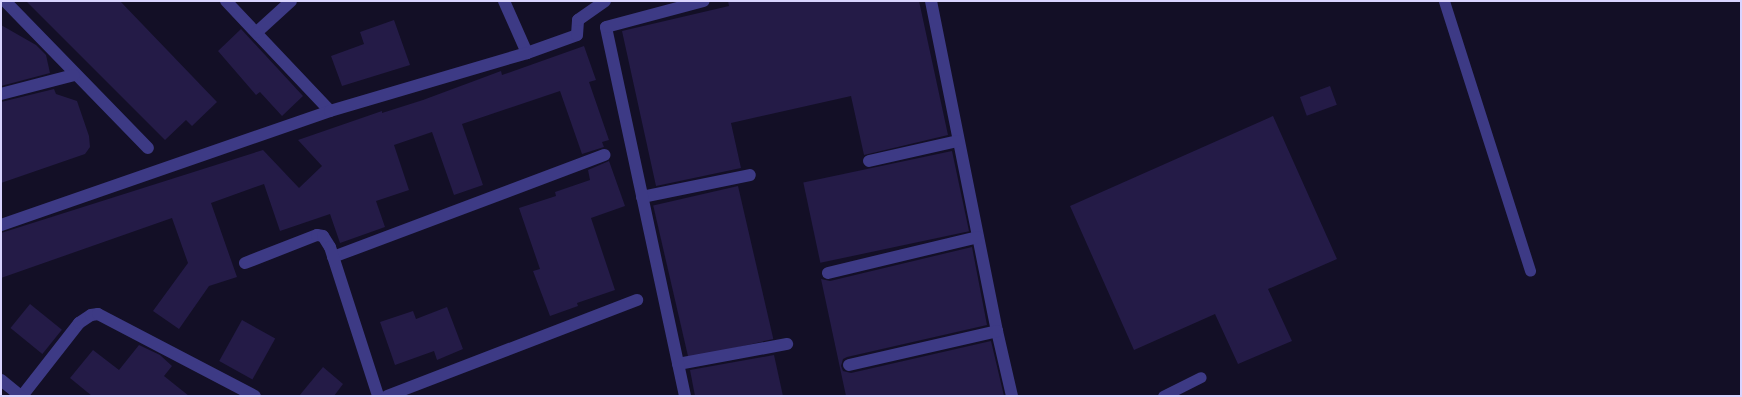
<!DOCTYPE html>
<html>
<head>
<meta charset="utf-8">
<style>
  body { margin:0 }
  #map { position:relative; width:1742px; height:397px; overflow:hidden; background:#130f26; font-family:"Fira Sans",sans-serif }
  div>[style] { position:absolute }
  .building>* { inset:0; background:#241b47; transform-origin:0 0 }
  .service>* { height:11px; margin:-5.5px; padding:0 5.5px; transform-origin:5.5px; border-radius:5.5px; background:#3d3a85 }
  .minor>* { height:12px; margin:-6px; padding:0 6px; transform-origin:6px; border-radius:6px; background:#3d3a85 }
  .tertiary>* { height:12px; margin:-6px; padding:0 6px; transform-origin:6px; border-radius:6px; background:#3d3a85 }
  span { translate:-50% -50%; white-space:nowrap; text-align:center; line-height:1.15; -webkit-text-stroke:5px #130f26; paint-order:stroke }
  .frame { position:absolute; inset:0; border:2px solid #d9d4ff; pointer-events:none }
</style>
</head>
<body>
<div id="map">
  <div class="building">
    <div style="clip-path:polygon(26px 1px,120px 1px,217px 102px,192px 126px,186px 120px,165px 140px)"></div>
    <div style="clip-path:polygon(728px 1px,919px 1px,948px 135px,864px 155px,851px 96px,731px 123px,741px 168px,656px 186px,622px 31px,729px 6px)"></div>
    <div style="clip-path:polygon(394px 20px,410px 65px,342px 86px,331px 56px,364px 44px,360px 32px)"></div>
    <div style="clip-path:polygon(1px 25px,36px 45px,46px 55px,50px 73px,1px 86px)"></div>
    <div style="clip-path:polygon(241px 29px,303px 96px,282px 116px,260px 92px,256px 95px,218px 51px)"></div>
    <div style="clip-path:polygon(584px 46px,596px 80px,589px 82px,609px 140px,602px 142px,604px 147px,582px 154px,560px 91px,462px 124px,483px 185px,454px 195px,432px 132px,394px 145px,409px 190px,376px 201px,385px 227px,340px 243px,330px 214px,280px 231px,264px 184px,211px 203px,237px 277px,209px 286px,179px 329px,153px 311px,188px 263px,172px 218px,1px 278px,1px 233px,263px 150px,299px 188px,322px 166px,298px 140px,382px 111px,382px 113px,423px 100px,501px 71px,502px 75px)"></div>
    <div style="left:1330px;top:86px;width:20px;height:32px;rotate:70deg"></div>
    <div style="clip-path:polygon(54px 89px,56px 94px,77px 101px,89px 136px,90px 147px,85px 154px,1px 183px,1px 102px)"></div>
    <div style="clip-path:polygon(1273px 116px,1337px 259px,1268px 289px,1292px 341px,1238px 364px,1215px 314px,1134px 350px,1070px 206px)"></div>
    <div style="left:952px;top:151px;width:82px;height:152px;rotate:78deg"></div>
    <div style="clip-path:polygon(609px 161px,625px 206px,591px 218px,615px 290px,577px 303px,578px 306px,550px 316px,533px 271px,540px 269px,519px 208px,556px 196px,555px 192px,590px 180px,588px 170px)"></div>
    <div style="left:738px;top:186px;width:157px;height:87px;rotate:77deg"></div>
    <div style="clip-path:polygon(972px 247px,987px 325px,847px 357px,843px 359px,841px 366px,843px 371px,851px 373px,991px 341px,1004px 396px,846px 396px,821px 279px,830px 281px)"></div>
    <div style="left:30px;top:304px;width:41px;height:31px;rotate:39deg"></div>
    <div style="clip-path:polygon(447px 307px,463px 349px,437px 360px,434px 351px,395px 365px,380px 322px,413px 311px,416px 319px)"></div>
    <div style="left:242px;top:320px;width:38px;height:47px;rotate:29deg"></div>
    <div style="clip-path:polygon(139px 345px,160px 355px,172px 366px,164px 376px,189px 396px,92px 396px,70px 378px,93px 350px,119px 370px)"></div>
    <div style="clip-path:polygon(774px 355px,783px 396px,695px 396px,690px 370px)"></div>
    <div style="clip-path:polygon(323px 367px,343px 384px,334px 396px,299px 396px)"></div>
  </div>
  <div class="service">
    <div style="left:1444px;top:1px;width:283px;rotate:72.3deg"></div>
    <div style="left:1163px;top:396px;width:42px;rotate:-26.6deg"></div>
  </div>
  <div class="minor">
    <div style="left:5px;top:1px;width:205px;rotate:45.8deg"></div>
    <div style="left:226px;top:1px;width:151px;rotate:46.6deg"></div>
    <div style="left:504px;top:1px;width:57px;rotate:66.1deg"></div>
    <div style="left:527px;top:53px;width:53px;rotate:-19.8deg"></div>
    <div style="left:577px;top:35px;width:15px;rotate:-86deg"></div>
    <div style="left:578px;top:20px;width:33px;rotate:-35deg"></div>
    <div style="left:931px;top:1px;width:337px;rotate:78.7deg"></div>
    <div style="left:997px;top:331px;width:67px;rotate:77deg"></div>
    <div style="left:257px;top:32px;width:46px;rotate:-42.4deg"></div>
    <div style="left:1px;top:94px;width:75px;rotate:-14.6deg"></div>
    <div style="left:869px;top:161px;width:91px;rotate:-12.7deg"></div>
    <div style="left:642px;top:197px;width:110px;rotate:-11.5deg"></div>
    <div style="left:1px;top:225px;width:348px;rotate:-19.1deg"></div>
    <div style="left:330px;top:111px;width:205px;rotate:-16.4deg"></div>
    <div style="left:333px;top:257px;width:290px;rotate:-20.6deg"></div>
    <div style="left:245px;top:263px;width:77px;rotate:-21.3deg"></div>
    <div style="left:317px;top:235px;width:6px;rotate:9deg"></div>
    <div style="left:323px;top:236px;width:13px;rotate:58deg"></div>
    <div style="left:330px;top:247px;width:157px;rotate:72.1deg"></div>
    <div style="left:828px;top:273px;width:154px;rotate:-13.5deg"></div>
    <div style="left:678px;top:364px;width:111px;rotate:-10.4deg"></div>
    <div style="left:849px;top:365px;width:152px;rotate:-12.9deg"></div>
    <div style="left:22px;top:396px;width:93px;rotate:-52deg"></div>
    <div style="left:79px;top:323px;width:14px;rotate:-34deg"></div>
    <div style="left:91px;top:315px;width:7px;rotate:-8deg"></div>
    <div style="left:98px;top:314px;width:177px;rotate:27.6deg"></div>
    <div style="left:387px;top:396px;width:268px;rotate:-21deg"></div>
    <div style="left:685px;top:396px;width:377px;rotate:-102.1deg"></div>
    <div style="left:606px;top:27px;width:101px;rotate:-14.9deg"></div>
  </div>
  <div class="tertiary">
    <div style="left:1px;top:380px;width:26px;rotate:39deg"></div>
  </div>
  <div class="frame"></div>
</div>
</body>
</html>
